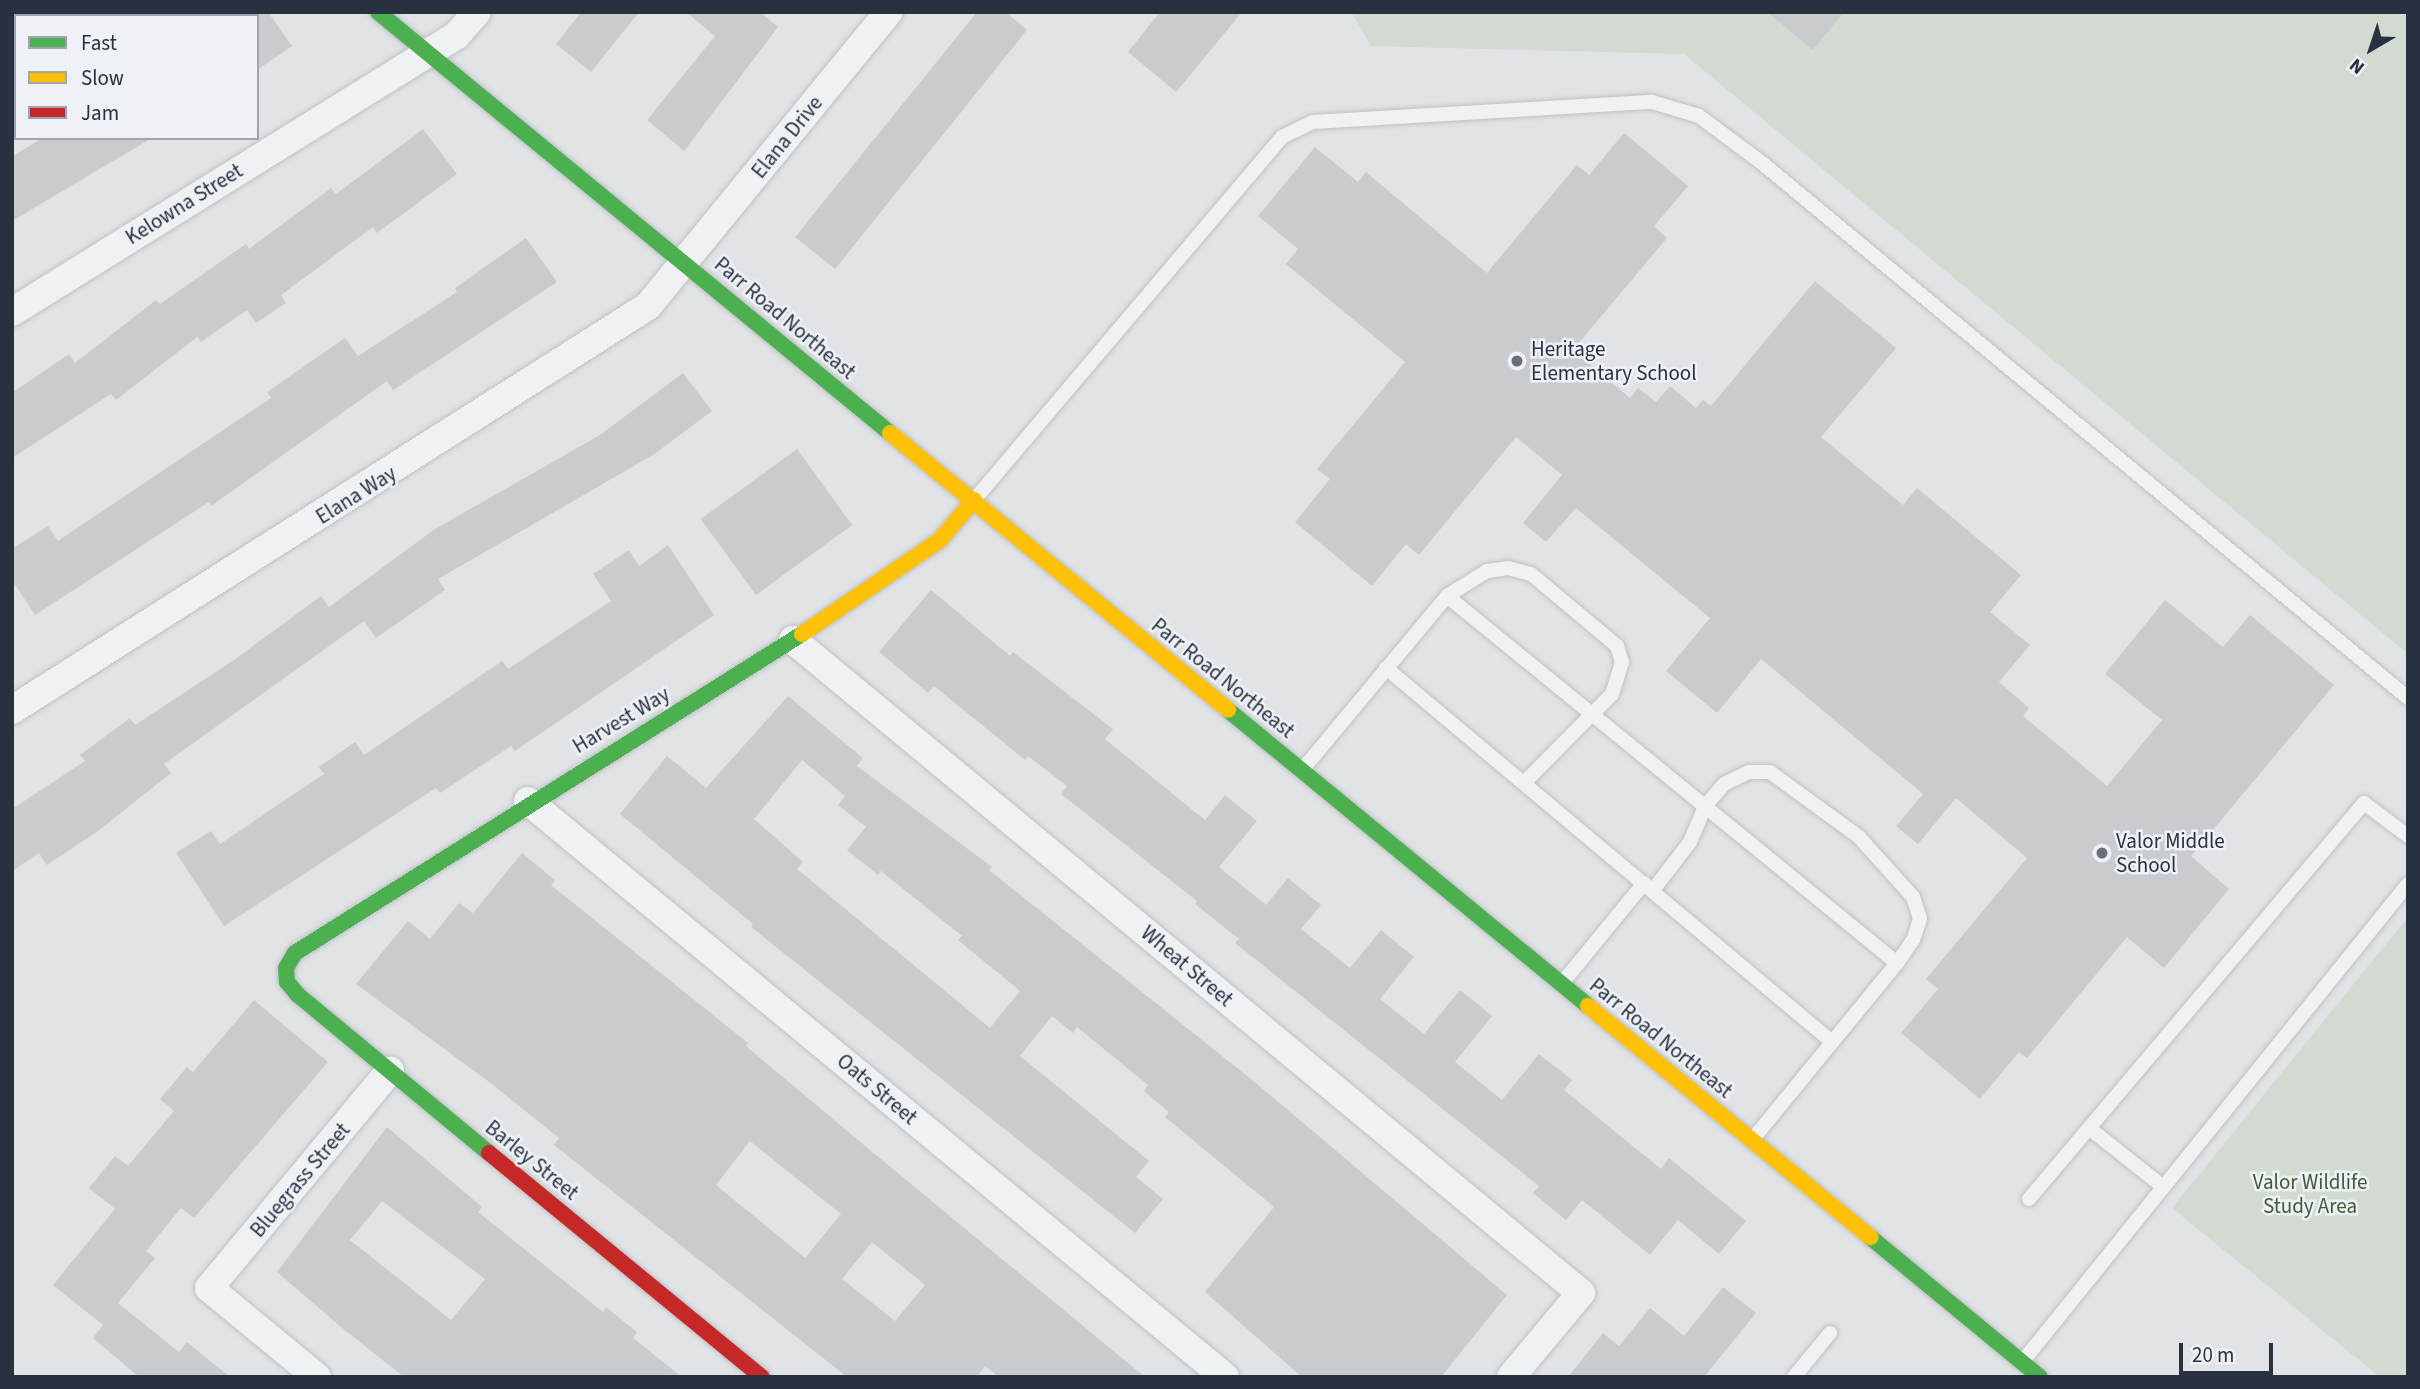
<!DOCTYPE html>
<html>
<head>
<meta charset="utf-8">
<style>
  body { margin:0 }
  #map { position:relative; width:2420px; height:1389px; overflow:hidden; background:#e1e3e6; font-family:"Source Sans 3",sans-serif }
  div>[style] { position:absolute }
  .green>* { inset:0; background:#d2dad1 }
  .building>* { inset:0; background:#c9cbce; transform-origin:0 0 }
  .roads { filter:drop-shadow(0 0 2px #bfc1c4) drop-shadow(0 0 2px #bfc1c4) }
  .lane>* { height:14px; margin:-7px; padding:0 7px; transform-origin:7px; border-radius:7px; background:#f0f1f2 }
  .street>* { height:28px; margin:-14px; padding:0 14px; transform-origin:14px; border-radius:14px; background:#f0f1f2 }
  .fast>* { height:16px; margin:-8px; padding:0 8px; transform-origin:8px; border-radius:8px; background:#4caf50 }
  .slow>* { height:16px; margin:-8px; padding:0 8px; transform-origin:8px; border-radius:8px; background:#ffc107 }
  .jam>* { height:16px; margin:-8px; padding:0 8px; transform-origin:8px; border-radius:8px; background:#c62828 }
  .dots>* { width:19px; height:19px; translate:-50% -50%; box-sizing:border-box; border:4px solid #eef1f6; border-radius:50% }
  span { translate:-50% -50%; white-space:nowrap; text-align:center; line-height:1.15; -webkit-text-stroke:5px #eef1f6; paint-order:stroke }
  .street-label { font-size:21px; color:#28313f }
  .poi-label { font-size:21px; color:#28313f }
  .left { translate:0 -50%; text-align:left }
  .park-label { font-size:21px; color:#3d5b35 }
  .frame { position:absolute; inset:0; border:14px solid #28313f; pointer-events:none }
  .legend { position:absolute; left:14px; top:14px; width:245px; height:126px; box-sizing:border-box; background:#eef1f6; border:2px solid #9fa4ad; margin:0; padding:9px 12px; list-style:none; font-size:21px; color:#28313f }
  .legend li { display:flex; align-items:center; gap:14px; height:35px }
  .legend b { width:35px; border:2px solid #9fa4ad }
  .north { position:absolute; left:2336px; top:14px; width:70px; height:70px; -webkit-text-stroke:5px #eef1f6; paint-order:stroke; rotate:219deg; font-size:19px; font-weight:700; line-height:28px; text-align:center; color:#28313f }
  .north::after { content:''; display:block; margin:auto; width:24px; height:32px; background:#28313f; clip-path:polygon(50% 0,100% 100%,50% 72%,0 100%) }
  .scale { position:absolute; left:2179px; top:1343px; width:94px; height:32px; box-sizing:border-box; border:4px solid #28313f; border-top:0; padding-left:9px; font-size:21px; line-height:24px; white-space:nowrap; color:#28313f; -webkit-text-stroke:5px #eef1f6; paint-order:stroke }
</style>
</head>
<body>
<div id="map">
  <div class="green">
    <div style="clip-path:polygon(1351px 12px,2408px 12px,2408px 654px,1684px 54px,1371px 46px)"></div>
    <div style="clip-path:polygon(2408px 917px,2408px 1377px,2380px 1377px,2172px 1208px)"></div>
  </div>
  <div class="building">
    <div style="clip-path:polygon(257px 12px,268px 12px,292px 46px,257px 70px)"></div>
    <div style="clip-path:polygon(581px 12px,639px 12px,591px 72px,556px 44px)"></div>
    <div style="clip-path:polygon(686px 12px,760px 12px,778px 27px,684px 151px,647px 120px,715px 36px)"></div>
    <div style="clip-path:polygon(977px 12px,1006px 12px,1027px 30px,835px 269px,795px 237px)"></div>
    <div style="clip-path:polygon(1160px 12px,1242px 12px,1176px 92px,1128px 52px)"></div>
    <div style="clip-path:polygon(1767px 12px,1844px 12px,1813px 50px)"></div>
    <div style="clip-path:polygon(423px 129px,457px 174px,377px 233px,373px 227px,281px 295px,286px 303px,256px 323px,247px 310px,201px 342px,197px 337px,116px 400px,111px 394px,12px 458px,12px 393px,69px 354px,75px 363px,156px 300px,160px 304px,246px 244px,249px 249px,331px 188px,336px 194px)"></div>
    <div style="clip-path:polygon(1624px 133px,1688px 186px,1654px 226px,1667px 238px,1573px 350px,1630px 398px,1638px 388px,1656px 402px,1670px 386px,1696px 408px,1703px 400px,1711px 406px,1815px 281px,1896px 348px,1821px 437px,1903px 505px,1917px 488px,2021px 575px,1990px 612px,2030px 645px,1999px 682px,2029px 708px,2023px 716px,2107px 786px,2162px 720px,2105px 674px,2165px 600px,2223px 647px,2250px 615px,2334px 685px,2191px 856px,2229px 889px,2164px 968px,2127px 937px,2027px 1058px,2019px 1052px,1980px 1099px,1901px 1033px,1938px 989px,1926px 979px,2027px 858px,1956px 798px,1918px 844px,1896px 826px,1923px 794px,1761px 659px,1717px 713px,1666px 671px,1710px 618px,1576px 508px,1546px 542px,1523px 523px,1562px 475px,1516px 437px,1419px 555px,1406px 544px,1372px 586px,1295px 522px,1330px 479px,1317px 469px,1405px 362px,1286px 264px,1298px 249px,1258px 216px,1315px 147px,1358px 182px,1366px 172px,1487px 273px,1577px 165px,1589px 175px)"></div>
    <div style="clip-path:polygon(42px 138px,152px 138px,12px 221px,12px 157px)"></div>
    <div style="clip-path:polygon(526px 238px,557px 282px,393px 390px,387px 381px,211px 506px,209px 502px,35px 615px,12px 580px,12px 549px,48px 526px,58px 541px,271px 398px,267px 392px,345px 338px,358px 356px,457px 292px,455px 288px)"></div>
    <div style="clip-path:polygon(683px 373px,712px 411px,653px 455px,438px 579px,445px 590px,376px 638px,364px 621px,164px 764px,171px 773px,98px 831px,47px 865px,39px 853px,12px 871px,12px 809px,85px 761px,80px 755px,130px 718px,135px 725px,234px 660px,321px 596px,329px 607px,435px 529px,600px 435px)"></div>
    <div style="left:797px;top:449px;width:94px;height:119px;rotate:54deg"></div>
    <div style="clip-path:polygon(668px 545px,714px 615px,515px 751px,511px 746px,440px 793px,436px 788px,224px 926px,176px 853px,211px 831px,220px 844px,324px 774px,319px 767px,355px 742px,364px 755px,502px 661px,508px 669px,611px 601px,593px 574px,629px 550px,639px 566px)"></div>
    <div style="clip-path:polygon(931px 590px,1010px 656px,1013px 652px,1113px 729px,1105px 739px,1205px 820px,1225px 795px,1257px 821px,1219px 867px,1266px 905px,1288px 878px,1321px 905px,1301px 929px,1350px 968px,1381px 930px,1414px 957px,1380px 999px,1424px 1034px,1460px 990px,1492px 1016px,1455px 1062px,1502px 1100px,1539px 1054px,1572px 1080px,1564px 1090px,1661px 1169px,1669px 1158px,1746px 1221px,1719px 1254px,1678px 1220px,1650px 1255px,1582px 1200px,1566px 1220px,1533px 1193px,1539px 1186px,1235px 943px,1239px 939px,1195px 904px,1197px 901px,1061px 794px,1067px 786px,1028px 756px,1025px 760px,934px 686px,928px 693px,879px 652px)"></div>
    <div style="clip-path:polygon(evenodd,788px 696px,863px 758px,857px 766px,992px 867px,989px 870px,1251px 1079px,1507px 1295px,1441px 1377px,1302px 1377px,1205px 1292px,1274px 1207px,1165px 1117px,1169px 1112px,1144px 1091px,1148px 1085px,1077px 1027px,1073px 1033px,1052px 1016px,1020px 1056px,1149px 1161px,1136px 1177px,1163px 1199px,1135px 1233px,751px 927px,753px 924px,620px 814px,667px 756px,706px 788px,788px 696px,802px 760px,845px 796px,838px 805px,866px 827px,847px 850px,878px 875px,881px 871px,962px 936px,958px 940px,1020px 991px,990px 1028px,797px 869px,803px 862px,754px 819px,802px 760px)"></div>
    <div style="clip-path:polygon(evenodd,522px 853px,555px 880px,551px 885px,748px 1043px,746px 1046px,871px 1151px,1145px 1377px,999px 1377px,985px 1366px,977px 1377px,847px 1377px,554px 1145px,559px 1138px,488px 1081px,356px 984px,408px 921px,430px 939px,459px 903px,473px 913px,522px 853px,750px 1141px,841px 1214px,805px 1258px,716px 1185px,750px 1141px,522px 853px,872px 1242px,925px 1285px,895px 1321px,842px 1279px,872px 1242px)"></div>
    <div style="clip-path:polygon(254px 1000px,328px 1062px,194px 1218px,181px 1208px,146px 1251px,155px 1258px,118px 1303px,179px 1352px,187px 1342px,230px 1377px,139px 1377px,93px 1338px,103px 1325px,53px 1285px,115px 1209px,89px 1188px,115px 1156px,128px 1166px,174px 1111px,160px 1099px,187px 1067px,193px 1072px)"></div>
    <div style="clip-path:polygon(evenodd,387px 1127px,482px 1207px,478px 1212px,603px 1312px,606px 1307px,637px 1332px,633px 1338px,682px 1377px,404px 1377px,341px 1327px,277px 1272px,387px 1127px,382px 1201px,485px 1279px,451px 1320px,350px 1240px,382px 1201px)"></div>
    <div style="clip-path:polygon(1723px 1287px,1756px 1313px,1704px 1377px,1568px 1377px,1603px 1333px,1619px 1346px,1650px 1308px,1684px 1336px)"></div>
  </div>
  <div class="roads">
    <div class="lane">
      <div style="left:106px;top:16px;width:6px;rotate:-39deg"></div>
      <div style="left:12px;top:80px;width:5px;rotate:-37deg"></div>
      <div style="left:975px;top:499px;width:475px;rotate:-49.7deg"></div>
      <div style="left:1282px;top:137px;width:34px;rotate:-26deg"></div>
      <div style="left:1313px;top:122px;width:340px;rotate:-3.4deg"></div>
      <div style="left:1652px;top:102px;width:49px;rotate:16.6deg"></div>
      <div style="left:1699px;top:116px;width:79px;rotate:36.7deg"></div>
      <div style="left:1762px;top:163px;width:839px;rotate:39.63deg"></div>
      <div style="left:1447px;top:596px;width:47px;rotate:-32deg"></div>
      <div style="left:1487px;top:571px;width:21px;rotate:-8deg"></div>
      <div style="left:1508px;top:568px;width:24px;rotate:15deg"></div>
      <div style="left:1531px;top:574px;width:112px;rotate:39.9deg"></div>
      <div style="left:1617px;top:646px;width:17px;rotate:73deg"></div>
      <div style="left:1622px;top:662px;width:34px;rotate:107deg"></div>
      <div style="left:1612px;top:694px;width:125px;rotate:134.7deg"></div>
      <div style="left:1386px;top:668px;width:582px;rotate:39.98deg"></div>
      <div style="left:1303px;top:769px;width:225px;rotate:-50.2deg"></div>
      <div style="left:1447px;top:596px;width:581px;rotate:39.2deg"></div>
      <div style="left:1897px;top:963px;width:227px;rotate:129.3deg"></div>
      <div style="left:1653px;top:890px;width:61px;rotate:-52.4deg"></div>
      <div style="left:1690px;top:842px;width:39px;rotate:-67deg"></div>
      <div style="left:1705px;top:806px;width:29px;rotate:-49deg"></div>
      <div style="left:1724px;top:784px;width:28px;rotate:-26deg"></div>
      <div style="left:1749px;top:772px;width:21px"></div>
      <div style="left:1770px;top:772px;width:110px;rotate:36.1deg"></div>
      <div style="left:1859px;top:837px;width:81px;rotate:48deg"></div>
      <div style="left:1913px;top:897px;width:23px;rotate:72deg"></div>
      <div style="left:1920px;top:919px;width:22px;rotate:108deg"></div>
      <div style="left:1913px;top:940px;width:28px;rotate:125deg"></div>
      <div style="left:1563px;top:982px;width:128px;rotate:-50.7deg"></div>
      <div style="left:2089px;top:1128px;width:92px;rotate:38.4deg"></div>
      <div style="left:2029px;top:1199px;width:519px;rotate:-49.77deg"></div>
      <div style="left:2364px;top:803px;width:55px;rotate:36.9deg"></div>
      <div style="left:2023px;top:1361px;width:613px;rotate:-51.09deg"></div>
      <div style="left:1794px;top:1377px;width:57px;rotate:-50.7deg"></div>
    </div>
    <div class="street">
      <div style="left:12px;top:312px;width:524px;rotate:-31.9deg"></div>
      <div style="left:457px;top:35px;width:30px;rotate:-49deg"></div>
      <div style="left:793px;top:640px;width:1023px;rotate:39.65deg"></div>
      <div style="left:1581px;top:1293px;width:109px;rotate:129.8deg"></div>
      <div style="left:12px;top:710px;width:753px;rotate:-32.42deg"></div>
      <div style="left:648px;top:306px;width:380px;rotate:-50.7deg"></div>
      <div style="left:528px;top:801px;width:904px;rotate:39.57deg"></div>
      <div style="left:317px;top:1377px;width:140px;rotate:-140.5deg"></div>
      <div style="left:209px;top:1288px;width:283px;rotate:-50.2deg"></div>
    </div>
    <div class="fast">
      <div style="left:378px;top:12px;width:663px;rotate:39.43deg"></div>
      <div style="left:1228px;top:710px;width:466px;rotate:39.4deg"></div>
      <div style="left:489px;top:1153px;width:248px;rotate:-140.4deg"></div>
      <div style="left:298px;top:995px;width:17px;rotate:-130deg"></div>
      <div style="left:287px;top:982px;width:14px;rotate:-94deg"></div>
      <div style="left:286px;top:968px;width:17px;rotate:-59deg"></div>
      <div style="left:295px;top:953px;width:599px;rotate:-32.18deg"></div>
      <div style="left:1870px;top:1237px;width:220px;rotate:39.5deg"></div>
    </div>
    <div class="slow">
      <div style="left:890px;top:433px;width:437px;rotate:39.3deg"></div>
      <div style="left:802px;top:634px;width:166px;rotate:-34.2deg"></div>
      <div style="left:939px;top:541px;width:54px;rotate:-49.5deg"></div>
      <div style="left:1588px;top:1006px;width:365px;rotate:39.3deg"></div>
    </div>
    <div class="jam">
      <div style="left:489px;top:1153px;width:353px;rotate:39.4deg"></div>
    </div>
  </div>
  <div class="dots">
    <div style="left:1517px;top:361px;background:#696f79"></div>
    <div style="left:2102px;top:853px;background:#696f79"></div>
  </div>
  <div class="street-label">
    <span style="left:787px;top:137px;rotate:-51deg">Elana Drive</span>
    <span style="left:184px;top:204px;rotate:-32deg">Kelowna Street</span>
    <span style="left:785px;top:318px;rotate:40deg">Parr Road Northeast</span>
    <span style="left:356px;top:495px;rotate:-32deg">Elana Way</span>
    <span style="left:1223px;top:678px;rotate:39deg">Parr Road Northeast</span>
    <span style="left:621px;top:720px;rotate:-31deg">Harvest Way</span>
    <span style="left:1187px;top:966px;rotate:40deg">Wheat Street</span>
    <span style="left:1661px;top:1038px;rotate:39deg">Parr Road Northeast</span>
    <span style="left:877px;top:1089px;rotate:40deg">Oats Street</span>
    <span style="left:532px;top:1160px;rotate:39deg">Barley Street</span>
    <span style="left:300px;top:1180px;rotate:-50deg">Bluegrass Street</span>
  </div>
  <div class="poi-label">
    <span class="left" style="left:1531px;top:361px">Heritage<br>Elementary School</span>
    <span class="left" style="left:2116px;top:853px">Valor Middle<br>School</span>
  </div>
  <div class="park-label">
    <span style="left:2310px;top:1194px">Valor Wildlife<br>Study Area</span>
  </div>
  <div class="frame"></div>
  <ul class="legend">
  <li><b style="height:9px;background:#4caf50"></b>Fast</li>
  <li><b style="height:9px;background:#ffc107"></b>Slow</li>
  <li><b style="height:9px;background:#c62828"></b>Jam</li>
  </ul>
  <div class="north">N</div>
  <div class="scale">20 m</div>
</div>
</body>
</html>
